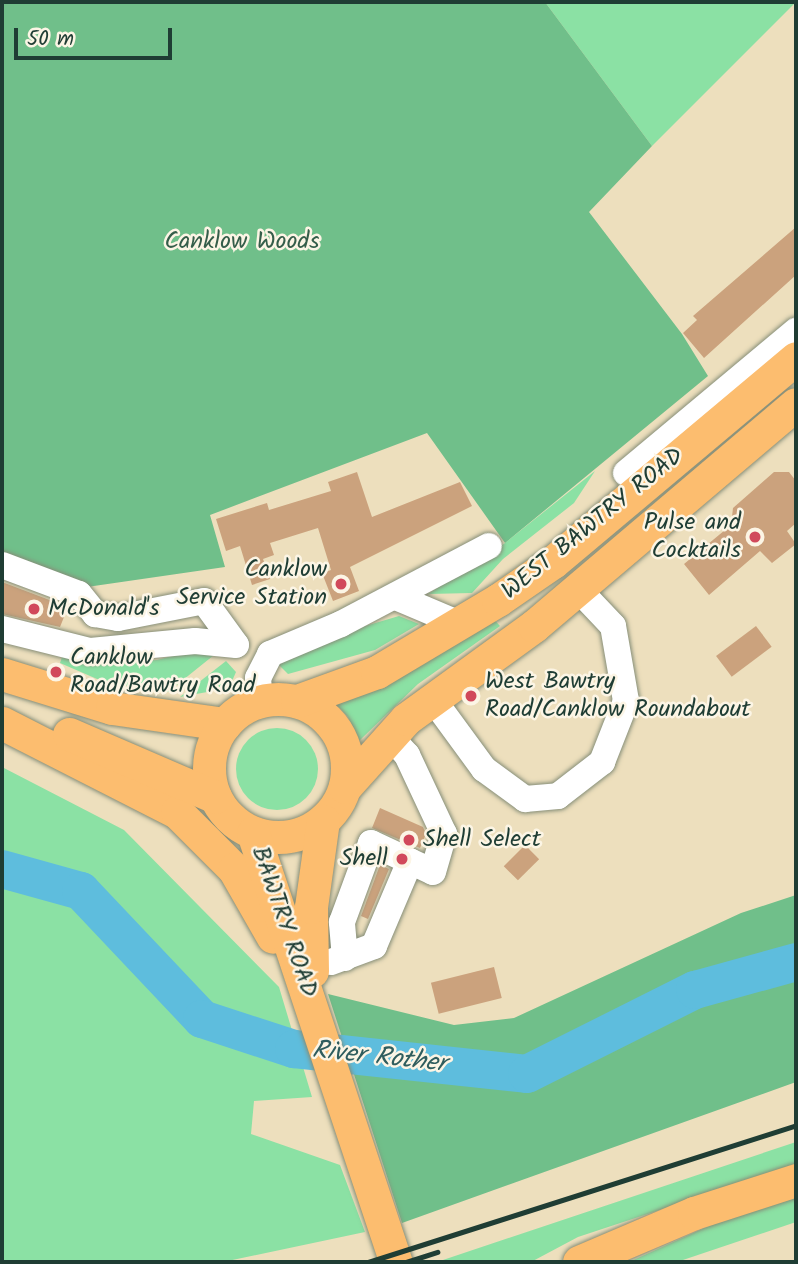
<!DOCTYPE html>
<html>
<head>
<meta charset="utf-8">
<style>
  body { margin:0 }
  #map { position:relative; width:798px; height:1264px; overflow:hidden; background:#eddfbd; font-family:Kalam,sans-serif }
  div>[style] { position:absolute }
  .green>* { inset:0; background:#8be1a4 }
  .round { border-radius:50% }
  .forest>* { inset:0; background:#70bf8a }
  .river>* { height:38px; margin:-19px; padding:0 19px; transform-origin:19px; border-radius:19px; background:#5ebddd }
  .building>* { inset:0; background:#cba27d; transform-origin:0 0 }
  .roads { filter:drop-shadow(0 0 2px #868e78) drop-shadow(0 0 2px #868e78) }
  .minor>* { height:26px; margin:-13px; padding:0 13px; transform-origin:13px; border-radius:13px; background:#fff }
  .major>* { height:33px; margin:-16.5px; padding:0 16.5px; transform-origin:16.5px; border-radius:16.5px; background:#fcbd6f }
  .major>.ring { margin:-16.5px; padding:0; box-sizing:content-box; background:none; border:33px solid #fcbd6f; border-radius:50% }
  .rail>* { height:5px; margin:-2.5px; padding:0 2.5px; transform-origin:2.5px; border-radius:2.5px; background:#1f3d34 }
  .dots>* { width:19px; height:19px; translate:-50% -50%; box-sizing:border-box; border:4px solid #fcf5e5; border-radius:50% }
  span { translate:-50% -50%; white-space:nowrap; text-align:center; line-height:1.15; -webkit-text-stroke:5px #fcf5e5; paint-order:stroke }
  .park-label { font-size:24px; color:#355e4a }
  .poi-label { font-size:24px; color:#1f3d34 }
  .right { translate:-100% -50%; text-align:right }
  .left { translate:0 -50%; text-align:left }
  .street-label { font-size:24px; color:#1f3d34 }
  .water-label { font-size:26px; color:#2f5d5e; font-style:italic }
  .frame { position:absolute; inset:0; border:4px solid #1f3d34; pointer-events:none }
  .scale { position:absolute; left:14px; top:28px; width:158px; height:32px; box-sizing:border-box; border:4px solid #1f3d34; border-top:0; padding-left:9px; font-size:21px; line-height:24px; white-space:nowrap; color:#1f3d34; -webkit-text-stroke:5px #fcf5e5; paint-order:stroke }
</style>
</head>
<body>
<div id="map">
  <div class="green">
    <div style="clip-path:polygon(545px 2px,796px 2px,652px 146px)"></div>
    <div style="clip-path:polygon(595px 471px,574px 503px,503px 559px,472px 593px,428px 594px,505px 543px)"></div>
    <div style="clip-path:polygon(490px 615px,500px 626px,418px 684px,359px 741px,348px 717px,336px 704px)"></div>
    <div style="clip-path:polygon(399px 616px,419px 624px,375px 650px,288px 674px,278px 664px,328px 637px)"></div>
    <div style="clip-path:polygon(203px 648px,219px 651px,168px 692px,104px 682px,60px 663px,63px 654px,104px 662px,157px 660px)"></div>
    <div style="clip-path:polygon(226px 661px,236px 672px,229px 688px,180px 697px)"></div>
    <div class="round" style="left:236px;top:728px;width:82px;height:82px"></div>
    <div style="clip-path:polygon(2px 767px,124px 830px,279px 987px,312px 1097px,254px 1101px,251px 1134px,340px 1165px,365px 1232px,223px 1262px,2px 1262px)"></div>
    <div style="clip-path:polygon(796px 1142px,796px 1165px,578px 1237px,531px 1262px,437px 1262px)"></div>
    <div style="clip-path:polygon(796px 1195px,796px 1222px,677px 1262px,629px 1262px,740px 1212px)"></div>
  </div>
  <div class="forest">
    <div style="clip-path:polygon(2px 2px,545px 2px,652px 146px,589px 212px,682px 334px,708px 376px,505px 543px,427px 433px,210px 515px,225px 567px,80px 588px,2px 556px)"></div>
    <div style="clip-path:polygon(796px 895px,796px 1082px,402px 1223px,328px 994px,454px 1025px,514px 1018px,741px 913px)"></div>
  </div>
  <div class="river">
    <div style="left:2px;top:869px;width:82px;rotate:15.6deg"></div>
    <div style="left:81px;top:891px;width:176px;rotate:46.6deg"></div>
    <div style="left:202px;top:1019px;width:97px;rotate:18.1deg"></div>
    <div style="left:294px;top:1049px;width:234px;rotate:6.1deg"></div>
    <div style="left:527px;top:1074px;width:188px;rotate:-26.6deg"></div>
    <div style="left:695px;top:990px;width:105px;rotate:-15.5deg"></div>
  </div>
  <div class="building">
    <div style="clip-path:polygon(796px 227px,796px 275px,704px 358px,683px 333px,697px 320px,693px 316px)"></div>
    <div style="clip-path:polygon(357px 472px,372px 517px,460px 482px,472px 506px,350px 567px,359px 591px,333px 601px,322px 573px,331px 570px,318px 528px,270px 543px,274px 555px,263px 559px,270px 579px,252px 585px,240px 546px,226px 551px,216px 519px,267px 503px,269px 510px,331px 491px,328px 482px)"></div>
    <div style="clip-path:polygon(774px 472px,789px 472px,796px 481px,796px 523px,787px 531px,796px 544px,772px 563px,760px 551px,709px 595px,684px 564px,731px 525px,733px 508px)"></div>
    <div style="clip-path:polygon(2px 582px,68px 607px,60px 627px,2px 614px)"></div>
    <div style="left:756px;top:626px;width:26px;height:50px;rotate:53deg"></div>
    <div style="clip-path:polygon(380px 808px,423px 827px,426px 834px,420px 848px,372px 828px)"></div>
    <div style="left:525px;top:845px;width:20px;height:30px;rotate:45deg"></div>
    <div style="clip-path:polygon(380px 865px,389px 869px,368px 919px,361px 916px)"></div>
    <div style="left:494px;top:967px;width:32px;height:65px;rotate:76deg"></div>
  </div>
  <div class="roads">
    <div class="minor">
      <div style="left:626px;top:473px;width:222px;rotate:-39.9deg"></div>
      <div style="left:2px;top:565px;width:82px;rotate:20.6deg"></div>
      <div style="left:79px;top:594px;width:26px;rotate:51deg"></div>
      <div style="left:95px;top:614px;width:23px;rotate:10deg"></div>
      <div style="left:118px;top:618px;width:88px;rotate:-11.2deg"></div>
      <div style="left:204px;top:601px;width:54px;rotate:54deg"></div>
      <div style="left:236px;top:645px;width:41px;rotate:-174.4deg"></div>
      <div style="left:195px;top:641px;width:105px;rotate:174.6deg"></div>
      <div style="left:90px;top:651px;width:91px;rotate:-166deg"></div>
      <div style="left:396px;top:597px;width:69px;rotate:22.9deg"></div>
      <div style="left:432px;top:698px;width:88px;rotate:53.8deg"></div>
      <div style="left:484px;top:769px;width:51px;rotate:36.2deg"></div>
      <div style="left:525px;top:799px;width:33px;rotate:-5deg"></div>
      <div style="left:558px;top:796px;width:56px;rotate:-37.7deg"></div>
      <div style="left:602px;top:762px;width:66px;rotate:-68.5deg"></div>
      <div style="left:626px;top:701px;width:76px;rotate:-99.8deg"></div>
      <div style="left:613px;top:626px;width:51px;rotate:-133.4deg"></div>
      <div style="left:260px;top:701px;width:23px;rotate:-95deg"></div>
      <div style="left:258px;top:678px;width:27px;rotate:-63deg"></div>
      <div style="left:270px;top:654px;width:77px;rotate:-22.9deg"></div>
      <div style="left:341px;top:624px;width:167px;rotate:-27.8deg"></div>
      <div style="left:345px;top:958px;width:36px;rotate:-95deg"></div>
      <div style="left:342px;top:922px;width:84px;rotate:-69.8deg"></div>
      <div style="left:371px;top:843px;width:68px;rotate:25.1deg"></div>
      <div style="left:433px;top:872px;width:40px;rotate:-74deg"></div>
      <div style="left:444px;top:834px;width:87px;rotate:-115.1deg"></div>
      <div style="left:407px;top:755px;width:26px;rotate:-133deg"></div>
      <div style="left:331px;top:962px;width:46px;rotate:-20.4deg"></div>
      <div style="left:374px;top:946px;width:92px;rotate:-67deg"></div>
    </div>
    <div class="major">
      <div style="left:2px;top:674px;width:115px;rotate:17.2deg"></div>
      <div style="left:112px;top:708px;width:114px;rotate:8.1deg"></div>
      <div class="ring" style="left:209px;top:699px;width:105px;height:105px"></div>
      <div style="left:297px;top:701px;width:85px;rotate:-19.9deg"></div>
      <div style="left:377px;top:672px;width:141px;rotate:-30.8deg"></div>
      <div style="left:498px;top:600px;width:67px;rotate:-34.6deg"></div>
      <div style="left:553px;top:562px;width:317px;rotate:-40deg"></div>
      <div style="left:2px;top:723px;width:196px;rotate:27deg"></div>
      <div style="left:177px;top:812px;width:81px;rotate:45deg"></div>
      <div style="left:234px;top:869px;width:78px;rotate:60.2deg"></div>
      <div style="left:69px;top:734px;width:159px;rotate:23.3deg"></div>
      <div style="left:345px;top:787px;width:91px;rotate:-48.1deg"></div>
      <div style="left:406px;top:719px;width:158px;rotate:-36deg"></div>
      <div style="left:534px;top:626px;width:343px;rotate:-40.3deg"></div>
      <div style="left:253px;top:833px;width:452px;rotate:71.6deg"></div>
      <div style="left:312px;top:971px;width:64px;rotate:-90.9deg"></div>
      <div style="left:311px;top:907px;width:87px;rotate:-82.1deg"></div>
      <div style="left:579px;top:1262px;width:125px;rotate:-23.1deg"></div>
      <div style="left:694px;top:1213px;width:107px;rotate:-17.9deg"></div>
    </div>
  </div>
  <div class="rail">
    <div style="left:368px;top:1262px;width:449px;rotate:-17.7deg"></div>
    <div style="left:406px;top:1262px;width:33px;rotate:-18deg"></div>
  </div>
  <div class="dots">
    <div style="left:755px;top:537px;background:#d1495b"></div>
    <div style="left:341px;top:584px;background:#d1495b"></div>
    <div style="left:34px;top:609px;background:#d1495b"></div>
    <div style="left:56px;top:672px;background:#d1495b"></div>
    <div style="left:471px;top:696px;background:#d1495b"></div>
    <div style="left:409px;top:840px;background:#d1495b"></div>
    <div style="left:402px;top:859px;background:#d1495b"></div>
  </div>
  <div class="park-label">
    <span style="left:242px;top:242px">Canklow Woods</span>
  </div>
  <div class="poi-label">
    <span class="right" style="left:741px;top:537px">Pulse and<br>Cocktails</span>
    <span class="right" style="left:327px;top:584px">Canklow<br>Service Station</span>
    <span class="left" style="left:48px;top:609px">McDonald's</span>
    <span class="left" style="left:70px;top:672px">Canklow<br>Road/Bawtry Road</span>
    <span class="left" style="left:485px;top:696px">West Bawtry<br>Road/Canklow Roundabout</span>
    <span class="left" style="left:423px;top:840px">Shell Select</span>
    <span class="right" style="left:388px;top:859px">Shell</span>
  </div>
  <div class="street-label">
    <span style="left:593px;top:524px;rotate:-39deg">WEST BAWTRY ROAD</span>
    <span style="left:284px;top:922px;rotate:71deg">BAWTRY ROAD</span>
  </div>
  <div class="water-label">
    <span style="left:379px;top:1058px;rotate:6deg">River Rother</span>
  </div>
  <div class="frame"></div>
  <div class="scale">50 m</div>
</div>
</body>
</html>
